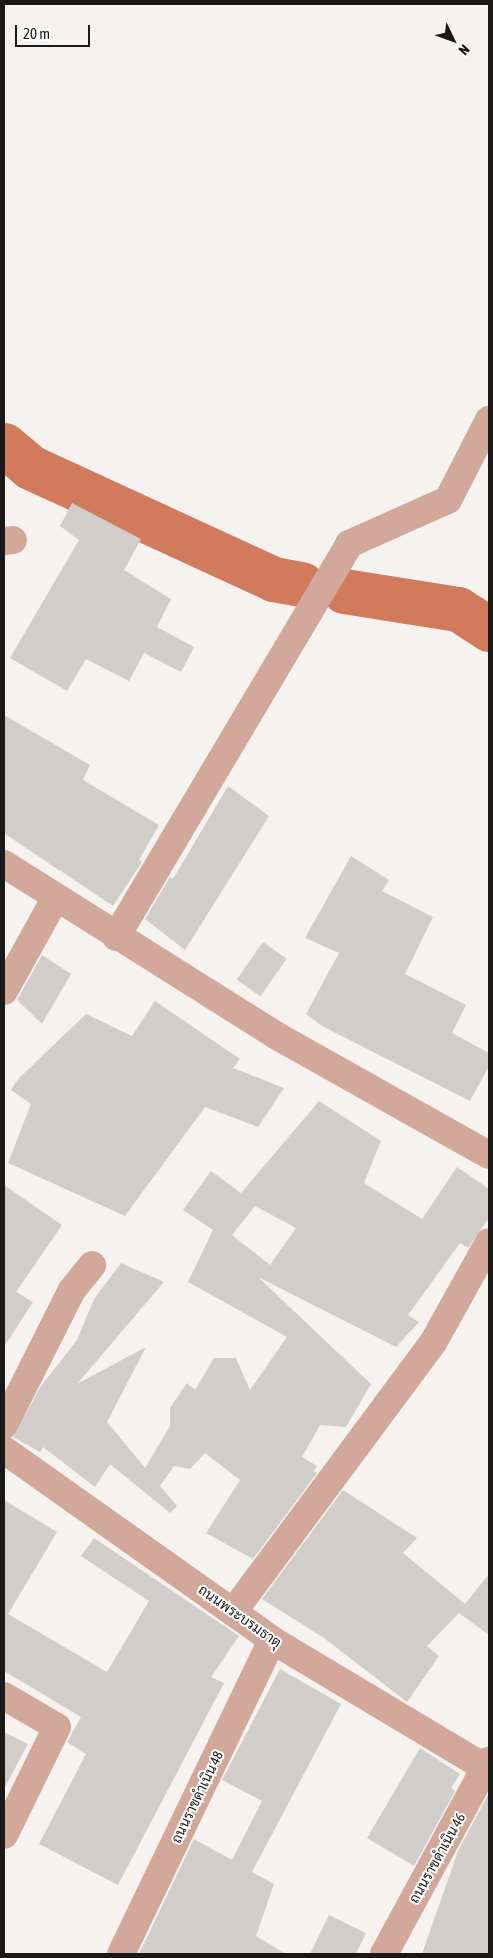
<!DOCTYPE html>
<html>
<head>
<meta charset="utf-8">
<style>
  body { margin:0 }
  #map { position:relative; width:493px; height:1958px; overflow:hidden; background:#f6f2f0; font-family:"Asap Condensed",Sarabun,sans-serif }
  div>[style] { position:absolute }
  .river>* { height:45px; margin:-22.5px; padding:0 22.5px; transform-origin:22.5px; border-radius:22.5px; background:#d27b5c }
  .building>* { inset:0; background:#d1cdcb; transform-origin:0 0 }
  .minor>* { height:28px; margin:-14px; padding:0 14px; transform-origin:14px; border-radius:14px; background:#d1a89a }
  span { translate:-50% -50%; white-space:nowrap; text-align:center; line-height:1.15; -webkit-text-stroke:4px #fff; paint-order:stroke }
  .street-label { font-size:14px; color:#1a1918 }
  .frame { position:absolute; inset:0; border:5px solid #1a1918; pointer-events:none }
  .north { position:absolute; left:428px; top:15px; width:50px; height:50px; -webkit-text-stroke:4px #fff; paint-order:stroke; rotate:132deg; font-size:14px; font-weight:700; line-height:20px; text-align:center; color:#1a1918 }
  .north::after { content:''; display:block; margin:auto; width:18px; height:22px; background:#1a1918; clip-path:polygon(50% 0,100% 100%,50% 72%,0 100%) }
  .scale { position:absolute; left:15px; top:25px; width:75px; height:22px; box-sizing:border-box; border:2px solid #1a1918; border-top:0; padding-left:6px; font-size:15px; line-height:18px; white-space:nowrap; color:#1a1918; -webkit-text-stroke:4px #fff; paint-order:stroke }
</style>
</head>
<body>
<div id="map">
  <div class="river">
    <div style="left:4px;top:445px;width:34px;rotate:40deg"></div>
    <div style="left:30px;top:467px;width:268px;rotate:24.7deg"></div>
    <div style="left:273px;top:579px;width:29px;rotate:10deg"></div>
    <div style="left:344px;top:591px;width:115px;rotate:9deg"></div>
    <div style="left:458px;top:609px;width:37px;rotate:33deg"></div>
  </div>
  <div class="building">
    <div style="clip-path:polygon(72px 503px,141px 539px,124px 570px,171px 599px,157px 627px,194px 647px,181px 672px,144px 653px,129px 681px,86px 659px,67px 691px,10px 658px,79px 540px,60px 526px)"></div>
    <div style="clip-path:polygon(4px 715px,90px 765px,83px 780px,159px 825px,139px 860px,142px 862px,113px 906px,61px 871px,62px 868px,60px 871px,4px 833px)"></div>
    <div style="clip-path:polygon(228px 786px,269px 816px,185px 950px,145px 919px,170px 877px,173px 879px)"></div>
    <div style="clip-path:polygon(351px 856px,389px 880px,382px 891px,433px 917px,405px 974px,466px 1005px,452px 1033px,489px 1053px,489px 1066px,470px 1101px,322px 1026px,306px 1014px,339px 953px,305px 938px)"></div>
    <div style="left:263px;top:942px;width:29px;height:46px;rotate:35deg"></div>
    <div style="clip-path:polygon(42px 955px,71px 974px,42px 1024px,17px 1000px)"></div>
    <div style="clip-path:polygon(155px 1001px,240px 1059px,233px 1068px,284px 1088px,258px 1127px,205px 1107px,125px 1216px,8px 1163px,31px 1104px,11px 1090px,18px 1079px,86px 1014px,132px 1036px)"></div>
    <div style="clip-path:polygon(evenodd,319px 1101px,381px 1141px,364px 1183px,422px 1219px,457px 1167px,489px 1189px,489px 1218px,468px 1248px,460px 1243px,408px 1315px,419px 1322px,396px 1347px,258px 1277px,371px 1384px,346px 1427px,320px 1425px,302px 1457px,317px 1466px,314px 1471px,317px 1473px,253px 1559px,206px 1533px,240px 1480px,205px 1453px,190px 1469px,174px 1466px,160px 1486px,177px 1506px,170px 1513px,110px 1464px,95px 1487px,43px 1447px,40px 1452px,13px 1437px,41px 1386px,77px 1340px,94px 1299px,121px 1263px,164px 1282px,77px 1384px,146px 1347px,107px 1422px,145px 1468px,170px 1426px,170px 1408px,187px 1383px,195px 1390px,214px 1358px,236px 1358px,250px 1390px,287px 1337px,188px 1282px,213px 1230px,183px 1210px,211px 1171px,241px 1193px,319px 1101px,255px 1206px,296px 1228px,270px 1265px,232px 1235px,255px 1206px)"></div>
    <div style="clip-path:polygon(4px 1185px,62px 1225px,16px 1292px,33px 1302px,4px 1347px)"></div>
    <div style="clip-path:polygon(343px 1490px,417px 1538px,403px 1553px,465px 1604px,489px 1574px,489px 1635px,459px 1613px,427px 1646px,439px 1656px,407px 1702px,324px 1638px,262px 1599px)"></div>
    <div style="clip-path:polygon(4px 1500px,57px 1532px,8px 1614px,107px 1672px,149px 1601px,81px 1556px,94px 1538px,239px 1636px,211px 1677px,224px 1683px,118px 1885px,39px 1844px,86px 1754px,67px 1742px,81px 1717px,4px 1671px)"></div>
    <div style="clip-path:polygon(280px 1669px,341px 1704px,252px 1872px,274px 1884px,256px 1936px,286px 1954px,139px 1954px,194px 1839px,232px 1860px,262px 1801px,222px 1780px)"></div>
    <div style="clip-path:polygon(4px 1732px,28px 1744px,4px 1789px)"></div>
    <div style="clip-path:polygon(420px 1748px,460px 1774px,451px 1788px,455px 1791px,414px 1866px,367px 1838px)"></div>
    <div style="clip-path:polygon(489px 1793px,489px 1954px,422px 1954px,458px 1851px)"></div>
    <div style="clip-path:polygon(329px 1915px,366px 1933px,356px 1954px,310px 1954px)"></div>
  </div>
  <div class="minor">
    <div style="left:4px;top:541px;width:9px;rotate:-6deg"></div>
    <div style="left:4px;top:864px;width:323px;rotate:32.2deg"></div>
    <div style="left:277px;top:1036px;width:243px;rotate:29.3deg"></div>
    <div style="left:116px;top:937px;width:457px;rotate:-59.3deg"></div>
    <div style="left:349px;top:544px;width:108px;rotate:-24deg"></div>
    <div style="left:448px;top:500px;width:90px;rotate:-62.9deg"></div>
    <div style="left:4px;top:991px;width:105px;rotate:-61deg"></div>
    <div style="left:4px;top:1425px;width:151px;rotate:-63.3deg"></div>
    <div style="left:72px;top:1290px;width:32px;rotate:-51deg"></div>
    <div style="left:4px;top:1450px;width:329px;rotate:35.3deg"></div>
    <div style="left:272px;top:1640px;width:253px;rotate:30.9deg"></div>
    <div style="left:233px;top:1612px;width:337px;rotate:-53.4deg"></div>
    <div style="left:434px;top:1341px;width:113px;rotate:-60.9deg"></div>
    <div style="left:4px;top:1696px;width:61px;rotate:30.3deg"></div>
    <div style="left:57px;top:1727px;width:120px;rotate:116.1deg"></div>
    <div style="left:121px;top:1954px;width:348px;rotate:-64.3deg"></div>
    <div style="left:384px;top:1954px;width:220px;rotate:-61.5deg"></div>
  </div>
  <div class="street-label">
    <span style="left:240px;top:1616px;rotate:35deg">ถนนพระบรมธาตุ</span>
    <span style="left:197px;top:1797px;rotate:-64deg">ถนนราขดำเนิน 48</span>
    <span style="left:437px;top:1858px;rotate:-61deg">ถนนราขดำเนิน 46</span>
  </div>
  <div class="frame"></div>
  <div class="north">N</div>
  <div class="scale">20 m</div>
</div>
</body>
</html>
